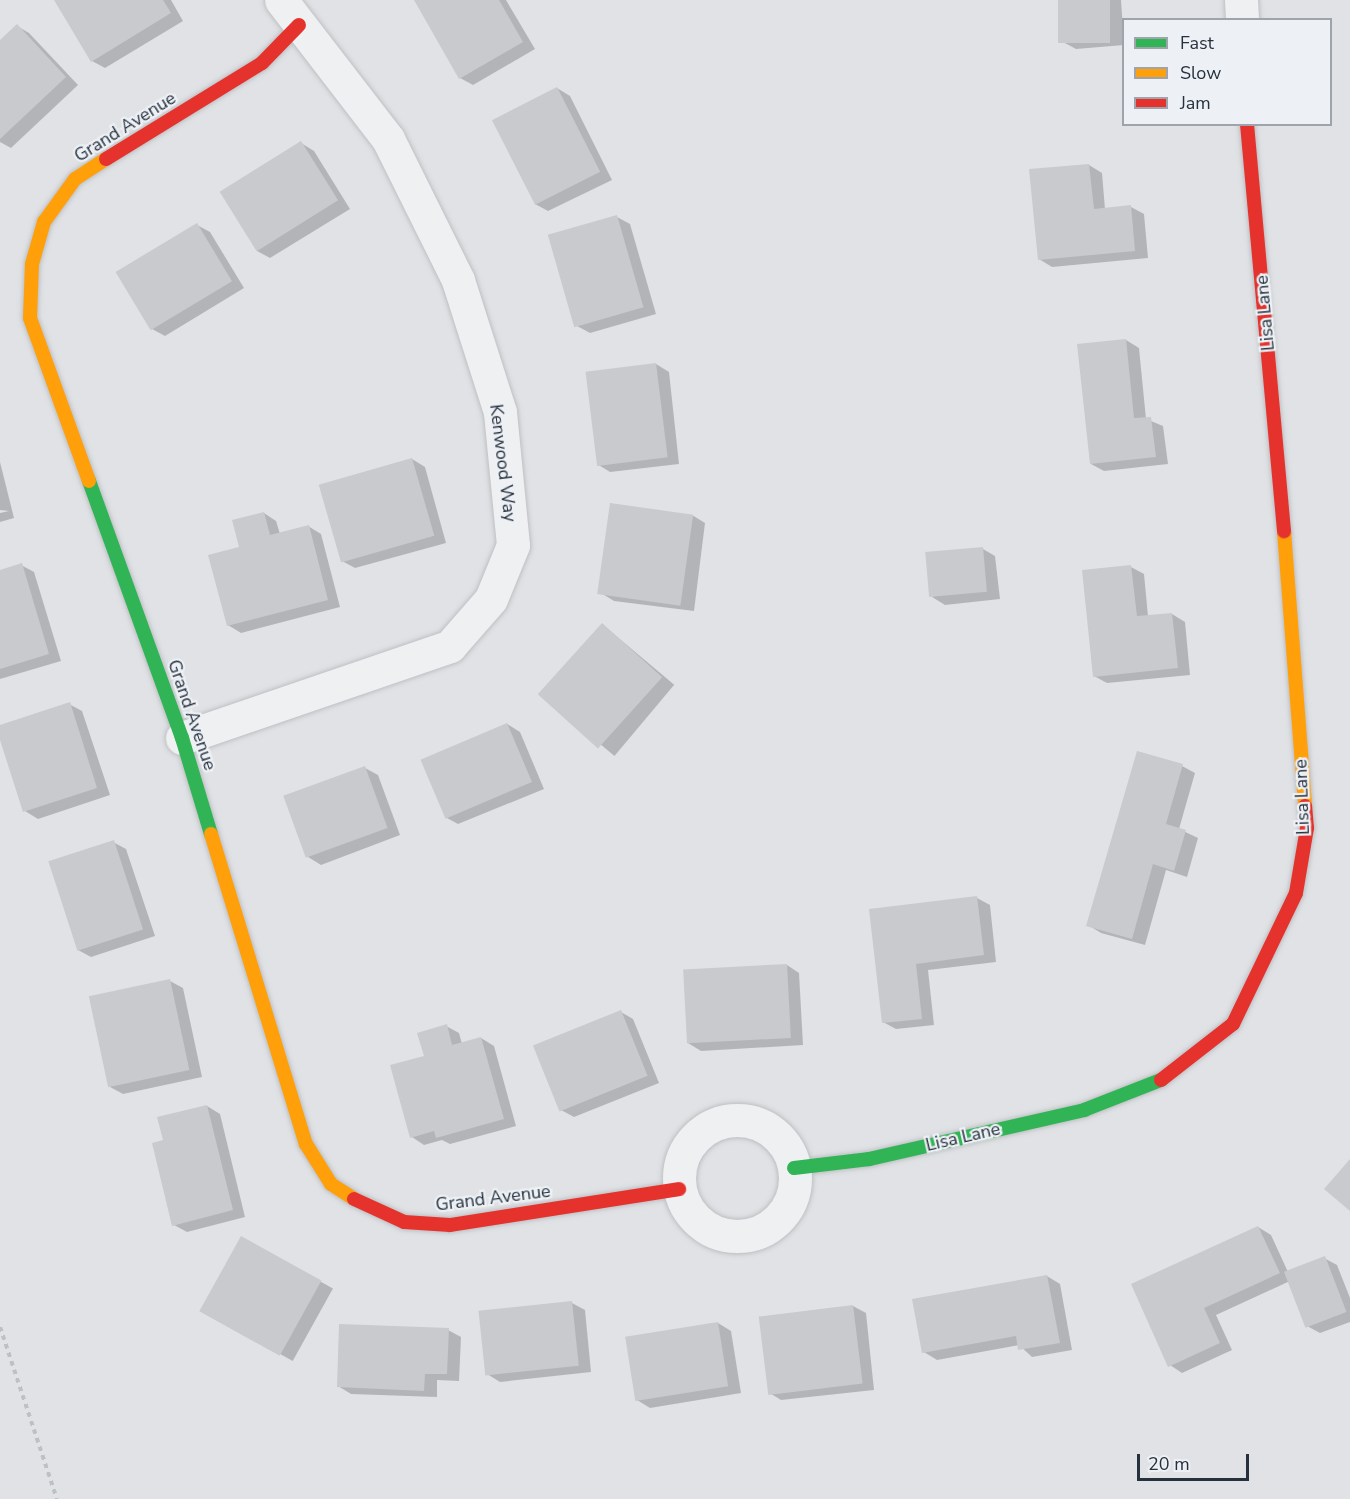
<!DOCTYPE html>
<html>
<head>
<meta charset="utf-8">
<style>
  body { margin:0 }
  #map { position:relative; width:1350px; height:1499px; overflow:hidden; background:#e0e2e5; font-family:"Nunito Sans",sans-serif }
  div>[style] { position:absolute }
  .shadow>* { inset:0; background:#0003; transform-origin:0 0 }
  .building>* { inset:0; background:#c8cacd; transform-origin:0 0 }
  .path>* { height:4px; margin-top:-2px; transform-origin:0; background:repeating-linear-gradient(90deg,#bec1c4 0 4.5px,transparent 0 9px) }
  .roads { filter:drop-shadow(0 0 2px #bec0c3) drop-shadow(0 0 2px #bec0c3) }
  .street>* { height:33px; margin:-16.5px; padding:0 16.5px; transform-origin:16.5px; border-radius:16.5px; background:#eff0f2 }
  .street>.ring { margin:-16.5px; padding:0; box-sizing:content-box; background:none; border:33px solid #eff0f2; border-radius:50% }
  .fast>* { height:14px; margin:-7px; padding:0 7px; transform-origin:7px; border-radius:7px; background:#30b455 }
  .slow>* { height:14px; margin:-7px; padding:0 7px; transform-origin:7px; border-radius:7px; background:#ff9f0a }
  .jam>* { height:14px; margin:-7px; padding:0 7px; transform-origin:7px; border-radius:7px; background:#e5322d }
  span { translate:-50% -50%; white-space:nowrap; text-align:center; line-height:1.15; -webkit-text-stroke:4.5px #edf1f5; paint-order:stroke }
  .street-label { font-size:18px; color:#27313e }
  .legend { position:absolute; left:1122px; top:18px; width:210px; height:108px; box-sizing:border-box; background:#edf1f5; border:2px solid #9ea4ac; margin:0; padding:8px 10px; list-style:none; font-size:18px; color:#27313e }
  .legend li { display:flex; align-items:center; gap:12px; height:30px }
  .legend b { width:30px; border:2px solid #9ea4ac }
  .scale { position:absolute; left:1137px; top:1454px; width:112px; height:27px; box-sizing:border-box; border:3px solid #27313e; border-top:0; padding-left:8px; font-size:18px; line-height:21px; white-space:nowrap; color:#27313e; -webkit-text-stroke:4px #edf1f5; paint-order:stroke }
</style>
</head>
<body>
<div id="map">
  <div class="shadow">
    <div style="clip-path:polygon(56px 0,171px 0,183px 21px,105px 68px,92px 61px)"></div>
    <div style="clip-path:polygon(417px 0,506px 0,535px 49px,473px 85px,460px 78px)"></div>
    <div style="clip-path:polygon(1059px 0,1121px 0,1124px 45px,1076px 49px,1063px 42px)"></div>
    <div style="clip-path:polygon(17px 26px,29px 33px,78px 85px,11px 148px,0 142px,0 42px)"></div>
    <div style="clip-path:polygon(557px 88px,570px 96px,612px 180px,548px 211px,535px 204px)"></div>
    <div style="clip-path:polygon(301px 143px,314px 151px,350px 209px,270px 258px,257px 251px)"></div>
    <div style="clip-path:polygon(1089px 165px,1102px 173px,1105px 209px,1131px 207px,1144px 214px,1148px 258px,1052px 267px,1039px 259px)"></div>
    <div style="clip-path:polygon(617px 217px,630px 224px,656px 314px,590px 333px,577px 326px)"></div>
    <div style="clip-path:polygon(197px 225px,210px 232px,244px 288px,165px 336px,152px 329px)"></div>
    <div style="clip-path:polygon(1126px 340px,1139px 348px,1146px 419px,1163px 426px,1168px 464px,1104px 471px,1091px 464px)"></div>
    <div style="clip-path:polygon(656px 364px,669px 372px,679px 464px,610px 472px,597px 464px)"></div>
    <div style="clip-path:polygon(412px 459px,425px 467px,446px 543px,355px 568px,342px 561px)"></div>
    <div style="clip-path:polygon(0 462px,14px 518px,0 522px,0 513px,9px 511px,0 510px)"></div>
    <div style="clip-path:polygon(264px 513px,276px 521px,280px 534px,308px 526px,321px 534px,340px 607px,241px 633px,228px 625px,241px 548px)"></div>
    <div style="clip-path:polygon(692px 515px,705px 523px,694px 611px,614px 601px,601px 593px)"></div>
    <div style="clip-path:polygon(983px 549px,995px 556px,1000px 599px,945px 605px,932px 597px)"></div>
    <div style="clip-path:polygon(21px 565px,34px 572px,61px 661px,0 679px,0 571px)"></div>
    <div style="clip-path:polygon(1131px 567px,1144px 574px,1148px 616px,1172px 614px,1185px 622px,1190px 675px,1107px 683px,1094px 676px)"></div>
    <div style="left:603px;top:625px;width:93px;height:93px;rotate:40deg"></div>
    <div style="clip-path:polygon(69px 704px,82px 711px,110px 795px,38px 819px,25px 811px,0 726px)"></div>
    <div style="clip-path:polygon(507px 724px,520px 732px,544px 789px,458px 824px,445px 817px)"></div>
    <div style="clip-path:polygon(1182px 766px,1195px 773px,1179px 829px,1198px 838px,1187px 877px,1166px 870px,1145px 945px,1101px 933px,1088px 925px)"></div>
    <div style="clip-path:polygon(365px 768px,378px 775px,400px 835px,321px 865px,308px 857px)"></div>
    <div style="clip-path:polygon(113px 842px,126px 849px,155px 936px,91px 957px,78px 950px)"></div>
    <div style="clip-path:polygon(977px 898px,990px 905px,996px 962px,928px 970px,934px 1025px,896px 1029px,883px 1022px,870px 910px)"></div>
    <div style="clip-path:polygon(787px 965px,799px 973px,803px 1045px,701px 1051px,688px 1043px)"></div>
    <div style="clip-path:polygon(170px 981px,183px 988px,202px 1077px,123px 1094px,110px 1087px)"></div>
    <div style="clip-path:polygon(621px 1012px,633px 1019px,659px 1083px,574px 1117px,561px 1110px)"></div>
    <div style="clip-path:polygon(446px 1026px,459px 1033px,462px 1044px,481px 1038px,494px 1046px,516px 1126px,450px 1144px,442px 1140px,424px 1145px,412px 1137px,426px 1057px)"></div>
    <div style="clip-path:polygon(207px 1106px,220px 1114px,245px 1217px,187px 1232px,174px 1225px,165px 1141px)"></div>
    <div style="clip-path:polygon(1258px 1227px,1271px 1235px,1288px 1272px,1324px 1258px,1337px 1265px,1350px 1298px,1350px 1322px,1320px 1333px,1307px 1326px,1290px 1281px,1216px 1315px,1232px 1350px,1182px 1373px,1170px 1365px,1133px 1285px)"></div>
    <div style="left:242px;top:1238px;width:104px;height:83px;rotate:29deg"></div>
    <div style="clip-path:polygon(1047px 1276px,1060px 1284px,1072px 1350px,1032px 1357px,1019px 1345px,937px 1360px,924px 1352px)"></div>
    <div style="clip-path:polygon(572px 1303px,585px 1310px,591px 1372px,500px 1382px,487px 1374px)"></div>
    <div style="clip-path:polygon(853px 1306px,866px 1313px,874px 1390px,781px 1400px,768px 1392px)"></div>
    <div style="clip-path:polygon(718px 1323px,731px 1331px,741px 1393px,650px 1408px,637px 1400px)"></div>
    <div style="clip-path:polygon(448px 1330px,461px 1337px,459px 1381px,437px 1380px,437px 1397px,351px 1394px,338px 1386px)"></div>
  </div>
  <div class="building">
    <div style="clip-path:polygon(54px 0,163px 0,171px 13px,91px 62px)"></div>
    <div style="clip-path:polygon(414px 0,499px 0,523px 42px,459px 79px)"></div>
    <div style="left:1058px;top:0;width:52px;height:43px"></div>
    <div style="clip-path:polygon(17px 24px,66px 77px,0 139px,0 40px)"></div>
    <div style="left:557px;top:87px;width:95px;height:73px;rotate:63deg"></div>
    <div style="left:301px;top:141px;width:70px;height:96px;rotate:58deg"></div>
    <div style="clip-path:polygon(1089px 164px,1094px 209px,1131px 205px,1135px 251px,1038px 260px,1029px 169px)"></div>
    <div style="left:617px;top:215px;width:96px;height:72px;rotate:74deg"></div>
    <div style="left:197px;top:223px;width:68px;height:95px;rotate:59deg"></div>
    <div style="clip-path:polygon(1126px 339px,1134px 418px,1151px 417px,1156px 457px,1090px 464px,1077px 344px)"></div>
    <div style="left:656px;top:363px;width:95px;height:71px;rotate:83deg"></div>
    <div style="left:412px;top:458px;width:81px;height:97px;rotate:74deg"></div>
    <div style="left:610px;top:503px;width:84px;height:92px;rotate:8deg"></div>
    <div style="clip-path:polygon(264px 512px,270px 535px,309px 525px,328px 600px,227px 626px,208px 555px,239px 547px,232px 520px)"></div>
    <div style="left:983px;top:547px;width:45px;height:58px;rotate:85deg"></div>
    <div style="clip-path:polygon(22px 563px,49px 654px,0 669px,0 570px)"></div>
    <div style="clip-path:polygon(1131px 565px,1137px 616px,1172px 613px,1178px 668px,1093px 677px,1082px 570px)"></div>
    <div style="left:602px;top:623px;width:81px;height:96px;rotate:42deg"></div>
    <div style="clip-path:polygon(70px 702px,97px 788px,23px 812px,0 740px,0 725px)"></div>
    <div style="left:507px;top:723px;width:64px;height:94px;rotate:67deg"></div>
    <div style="clip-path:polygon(1137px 751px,1183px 764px,1166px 824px,1186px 830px,1174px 871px,1153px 864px,1132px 939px,1086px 926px)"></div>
    <div style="left:365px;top:766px;width:66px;height:87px;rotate:70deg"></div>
    <div style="left:114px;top:840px;width:94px;height:69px;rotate:72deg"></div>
    <div style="clip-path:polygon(977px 896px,984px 955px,916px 964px,922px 1019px,882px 1023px,869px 909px)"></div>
    <div style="left:787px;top:964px;width:74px;height:104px;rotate:87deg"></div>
    <div style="left:170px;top:979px;width:93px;height:83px;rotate:78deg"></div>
    <div style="left:621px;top:1010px;width:71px;height:95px;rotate:68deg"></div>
    <div style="clip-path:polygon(447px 1024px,452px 1045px,481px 1037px,504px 1119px,436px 1138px,434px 1131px,410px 1138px,390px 1065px,424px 1056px,417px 1033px)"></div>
    <div style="clip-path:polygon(207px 1105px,233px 1210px,172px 1226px,152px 1143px,163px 1140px,157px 1117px)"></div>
    <div style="clip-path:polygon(1350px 1159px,1350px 1211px,1324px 1189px)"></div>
    <div style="clip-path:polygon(1258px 1226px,1280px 1273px,1204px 1308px,1220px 1343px,1168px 1367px,1131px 1284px)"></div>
    <div style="left:241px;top:1236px;width:92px;height:86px;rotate:29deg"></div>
    <div style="left:1325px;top:1256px;width:60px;height:44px;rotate:69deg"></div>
    <div style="clip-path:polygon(1047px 1275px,1060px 1343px,1018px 1350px,1016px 1336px,922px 1353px,912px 1299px)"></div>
    <div style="left:572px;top:1301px;width:65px;height:94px;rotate:84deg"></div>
    <div style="left:853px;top:1305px;width:79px;height:95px;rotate:83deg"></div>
    <div style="left:718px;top:1322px;width:65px;height:94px;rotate:81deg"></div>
    <div style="clip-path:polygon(339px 1324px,449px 1328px,447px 1374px,425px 1374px,424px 1391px,337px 1387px)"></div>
  </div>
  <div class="path">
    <div style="left:0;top:1327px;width:181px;rotate:71.7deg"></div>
  </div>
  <div class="roads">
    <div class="street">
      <div style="left:1241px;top:0;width:20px;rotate:87deg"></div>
      <div style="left:182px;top:738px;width:283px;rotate:-18.9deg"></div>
      <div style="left:450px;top:646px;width:62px;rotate:-48.9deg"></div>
      <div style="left:491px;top:599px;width:58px;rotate:-67.8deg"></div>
      <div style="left:513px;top:545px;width:134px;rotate:-95.6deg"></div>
      <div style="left:500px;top:412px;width:139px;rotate:-107.7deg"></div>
      <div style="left:458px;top:280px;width:157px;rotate:-116.4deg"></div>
      <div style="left:388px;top:139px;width:175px;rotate:-127.6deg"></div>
      <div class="ring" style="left:679px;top:1120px;width:83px;height:83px"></div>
    </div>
    <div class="fast">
      <div style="left:89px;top:481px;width:273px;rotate:70.1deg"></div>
      <div style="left:182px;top:738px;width:100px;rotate:73.2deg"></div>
      <div style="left:794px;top:1168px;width:76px;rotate:-6.8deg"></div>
      <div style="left:869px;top:1159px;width:221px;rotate:-12.8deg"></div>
      <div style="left:1084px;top:1110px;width:83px;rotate:-21.3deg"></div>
    </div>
    <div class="slow">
      <div style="left:89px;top:481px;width:173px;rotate:-109.9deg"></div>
      <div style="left:30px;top:318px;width:54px;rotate:-87.9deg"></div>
      <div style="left:32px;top:264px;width:44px;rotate:-74.1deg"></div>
      <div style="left:44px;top:222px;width:53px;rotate:-54.2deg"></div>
      <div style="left:75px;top:179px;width:37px;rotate:-33deg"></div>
      <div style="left:1284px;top:531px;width:276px;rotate:85.6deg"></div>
      <div style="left:211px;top:834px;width:324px;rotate:73deg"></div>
      <div style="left:306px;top:1144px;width:47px;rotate:58deg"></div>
      <div style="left:331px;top:1184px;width:27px;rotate:33deg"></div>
    </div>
    <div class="jam">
      <div style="left:1247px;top:124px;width:409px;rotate:84.8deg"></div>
      <div style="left:106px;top:159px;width:183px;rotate:-31.6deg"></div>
      <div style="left:262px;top:63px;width:53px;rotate:-45.8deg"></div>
      <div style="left:1161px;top:1080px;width:91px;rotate:-37.9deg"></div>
      <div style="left:1233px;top:1024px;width:145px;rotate:-64.3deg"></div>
      <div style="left:1296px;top:893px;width:66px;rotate:-80.4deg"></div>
      <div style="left:1307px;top:828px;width:22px;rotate:-95deg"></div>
      <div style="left:354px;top:1199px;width:55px;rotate:24.7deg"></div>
      <div style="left:404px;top:1222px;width:46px;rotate:3.7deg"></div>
      <div style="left:450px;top:1225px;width:232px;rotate:-8.9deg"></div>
    </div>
  </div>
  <div class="street-label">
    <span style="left:125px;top:127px;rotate:-32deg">Grand Avenue</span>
    <span style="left:1265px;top:313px;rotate:-95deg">Lisa Lane</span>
    <span style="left:503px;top:463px;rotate:83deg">Kenwood Way</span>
    <span style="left:192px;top:715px;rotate:71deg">Grand Avenue</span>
    <span style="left:1302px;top:797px;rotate:-92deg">Lisa Lane</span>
    <span style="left:963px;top:1137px;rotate:-13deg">Lisa Lane</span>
    <span style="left:493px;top:1198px;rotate:-7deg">Grand Avenue</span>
  </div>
  <ul class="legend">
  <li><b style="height:8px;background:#30b455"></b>Fast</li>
  <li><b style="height:8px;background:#ff9f0a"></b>Slow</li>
  <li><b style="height:8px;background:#e5322d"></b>Jam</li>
  </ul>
  <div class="scale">20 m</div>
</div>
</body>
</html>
